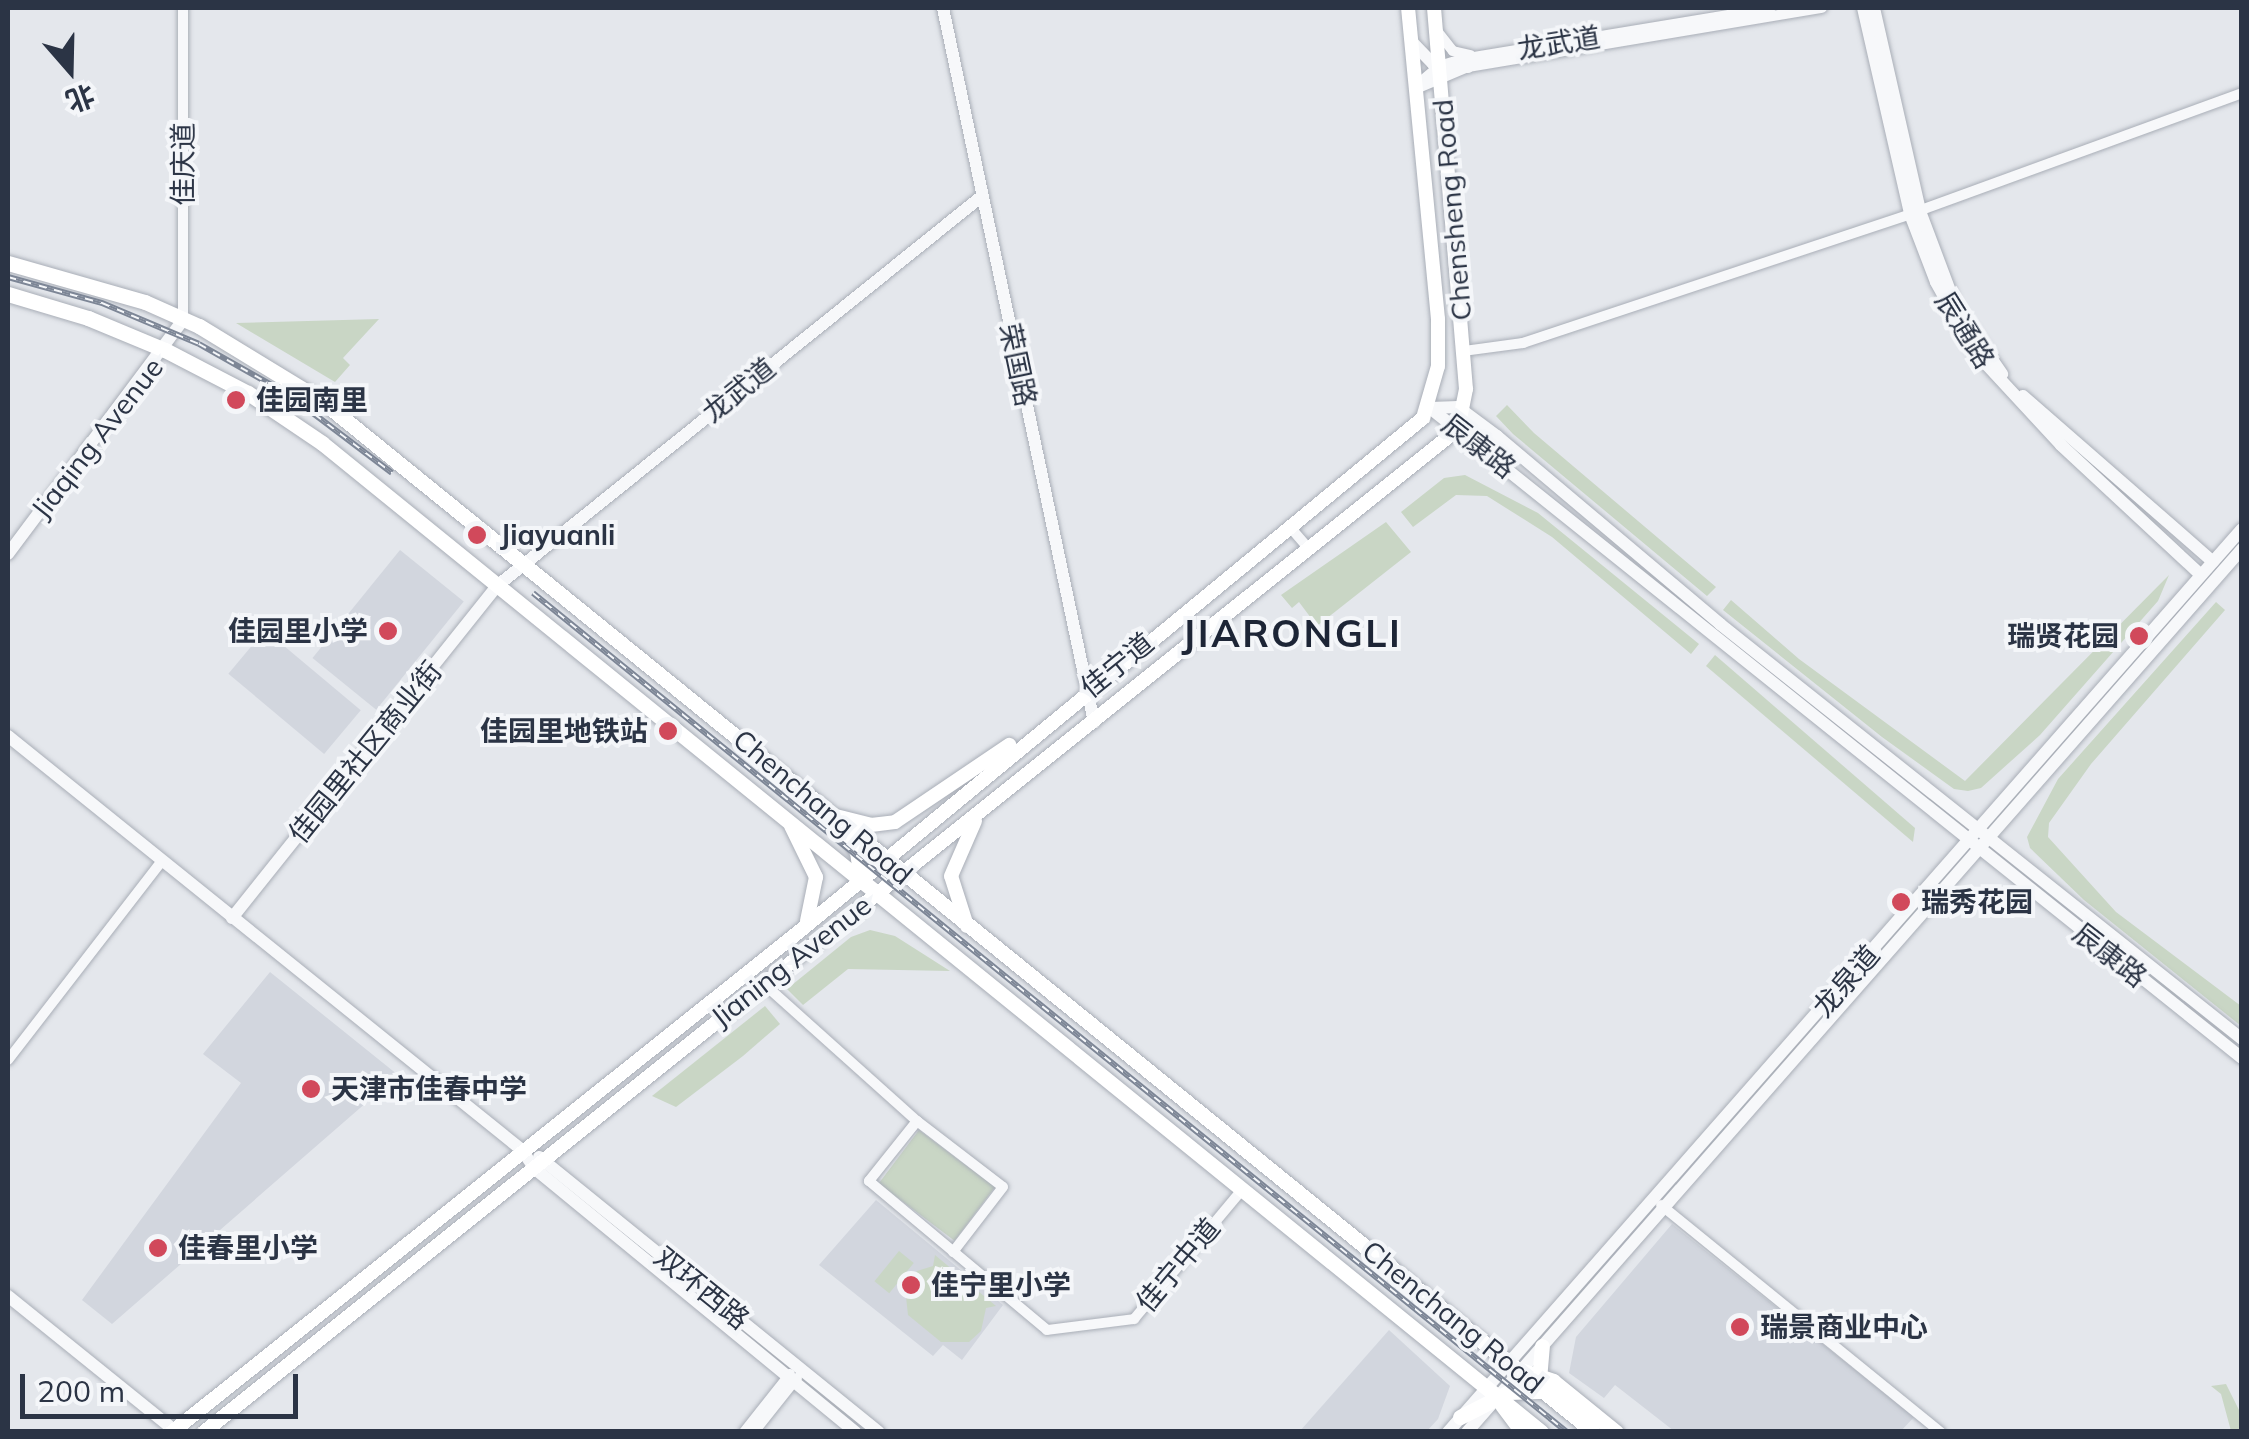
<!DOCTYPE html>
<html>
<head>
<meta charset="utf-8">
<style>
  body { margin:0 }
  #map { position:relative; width:2249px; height:1439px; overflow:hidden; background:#e4e7ec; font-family:Mulish,"Noto Sans SC",sans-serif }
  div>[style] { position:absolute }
  .built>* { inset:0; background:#d2d6de; transform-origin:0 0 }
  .green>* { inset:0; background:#c9d6c5; transform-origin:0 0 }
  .roads { filter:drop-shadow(0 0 2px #a9aeb7) drop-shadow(0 0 2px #a9aeb7) }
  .minor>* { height:10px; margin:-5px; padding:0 5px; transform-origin:5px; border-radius:5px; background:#f7f8fa }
  .tertiary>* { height:12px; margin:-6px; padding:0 6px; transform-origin:6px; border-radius:6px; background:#f7f8fa }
  .secondary>* { height:14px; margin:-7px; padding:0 7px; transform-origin:7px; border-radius:7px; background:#fff }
  .primary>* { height:15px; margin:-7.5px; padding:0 7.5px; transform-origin:7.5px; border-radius:7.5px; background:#fff }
  .rail>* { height:6px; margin-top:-3px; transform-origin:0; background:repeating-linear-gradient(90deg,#f4f6f9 0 8px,#7d8696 0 16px); box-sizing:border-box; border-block:2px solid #7d8696 }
  .dots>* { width:28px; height:28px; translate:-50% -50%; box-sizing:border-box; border:5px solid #f4f6f9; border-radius:50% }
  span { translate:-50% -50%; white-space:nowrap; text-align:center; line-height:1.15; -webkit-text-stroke:8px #f4f6f9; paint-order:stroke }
  .street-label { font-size:28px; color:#2b3445 }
  .poi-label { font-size:28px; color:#2b3445; font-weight:700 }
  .left { translate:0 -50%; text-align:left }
  .right { translate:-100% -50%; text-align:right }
  .district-label { font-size:38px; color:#1d2536; font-weight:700; letter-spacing:2.5px }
  .frame { position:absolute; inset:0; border:10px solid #2b3445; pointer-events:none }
  .north { position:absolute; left:20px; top:20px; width:100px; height:100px; -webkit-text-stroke:8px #f4f6f9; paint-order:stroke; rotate:160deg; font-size:28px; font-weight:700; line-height:40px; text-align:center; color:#2b3445 }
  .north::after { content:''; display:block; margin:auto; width:35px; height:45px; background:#2b3445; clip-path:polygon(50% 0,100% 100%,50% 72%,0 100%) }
  .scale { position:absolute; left:20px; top:1374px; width:278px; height:45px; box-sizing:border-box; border:5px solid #2b3445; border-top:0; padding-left:12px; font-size:30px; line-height:35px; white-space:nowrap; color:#2b3445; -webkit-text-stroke:8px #f4f6f9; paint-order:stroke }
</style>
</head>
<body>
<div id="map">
  <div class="built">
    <div style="left:400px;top:550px;width:82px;height:139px;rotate:39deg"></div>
    <div style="left:265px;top:630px;width:125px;height:57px;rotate:40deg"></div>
    <div style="clip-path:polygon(270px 972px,398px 1075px,112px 1324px,82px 1300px,241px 1083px,203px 1054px)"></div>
    <div style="clip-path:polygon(876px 1200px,1003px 1305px,962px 1360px,943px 1345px,933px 1356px,819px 1265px)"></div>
    <div style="clip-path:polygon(1672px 1224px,1914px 1417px,1901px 1431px,1674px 1431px,1615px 1385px,1604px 1398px,1569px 1373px,1576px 1337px)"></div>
    <div style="clip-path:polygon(1389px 1330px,1450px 1386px,1438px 1419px,1427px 1431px,1300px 1431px)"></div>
  </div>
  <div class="green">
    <div style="clip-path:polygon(379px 319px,343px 358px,350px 365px,335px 382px,236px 323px)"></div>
    <div style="clip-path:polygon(1507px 405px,1534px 433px,1716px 587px,1707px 596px,1513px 434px,1496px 416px)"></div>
    <div style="clip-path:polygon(1465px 475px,1538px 513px,1699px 644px,1691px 654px,1552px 537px,1487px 496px,1456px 495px,1413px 527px,1401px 512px,1444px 478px)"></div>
    <div style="clip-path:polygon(1386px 522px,1411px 552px,1317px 626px,1299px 602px,1292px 608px,1281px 595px)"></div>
    <div style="clip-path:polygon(2169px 575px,2158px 601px,2040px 735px,1981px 788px,1968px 791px,1954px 789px,1882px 737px,1723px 610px,1731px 600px,1799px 659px,1965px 781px)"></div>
    <div style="clip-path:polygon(2216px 602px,2225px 610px,2091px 764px,2049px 823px,2048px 837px,2116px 912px,2241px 1006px,2241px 1026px,2084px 900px,2030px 848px,2027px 837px,2058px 779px)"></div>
    <div style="clip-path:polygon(1715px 655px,1915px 828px,1913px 842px,1706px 666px)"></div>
    <div style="clip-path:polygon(870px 930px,895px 936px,950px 971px,848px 969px,803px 1005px,787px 989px,851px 937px)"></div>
    <div style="clip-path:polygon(765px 1006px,780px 1024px,743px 1056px,676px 1107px,652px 1096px)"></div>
    <div style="left:919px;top:1130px;width:95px;height:67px;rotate:37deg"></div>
    <div style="left:899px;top:1251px;width:19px;height:39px;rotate:39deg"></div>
    <div style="clip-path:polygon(935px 1255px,996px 1306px,986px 1308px,981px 1331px,969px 1342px,941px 1342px,908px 1315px,905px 1288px,917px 1271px,933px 1266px)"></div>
    <div style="clip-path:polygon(2226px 1384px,2241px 1414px,2241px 1431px,2231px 1431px,2221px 1394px,2211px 1386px)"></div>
  </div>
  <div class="roads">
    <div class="minor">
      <div style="left:183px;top:8px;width:312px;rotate:90deg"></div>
      <div style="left:1438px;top:32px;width:24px;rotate:52deg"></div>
      <div style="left:1453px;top:51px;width:18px;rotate:13deg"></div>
      <div style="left:1419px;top:83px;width:26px;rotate:-40deg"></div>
      <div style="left:1439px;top:66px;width:24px;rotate:-17deg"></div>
      <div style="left:1462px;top:59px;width:313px;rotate:-9.4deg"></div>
      <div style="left:1416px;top:89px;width:56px;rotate:-22.9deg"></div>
      <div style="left:1468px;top:67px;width:359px;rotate:-9.5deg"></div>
      <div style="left:1464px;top:351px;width:60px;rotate:-7.7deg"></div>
      <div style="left:1523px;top:343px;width:408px;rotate:-18.4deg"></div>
      <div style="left:1910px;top:214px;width:353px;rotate:-20deg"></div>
      <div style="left:1290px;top:527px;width:28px;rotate:49deg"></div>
      <div style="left:763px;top:983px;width:207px;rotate:41.9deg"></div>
      <div style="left:917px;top:1121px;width:108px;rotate:37.5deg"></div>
      <div style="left:1003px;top:1187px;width:82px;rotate:127.6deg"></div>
      <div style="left:8px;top:1060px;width:252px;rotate:-52.3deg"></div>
      <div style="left:917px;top:1121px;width:77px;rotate:128.7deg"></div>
      <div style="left:869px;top:1181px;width:232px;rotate:39.9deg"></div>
      <div style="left:1047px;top:1330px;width:88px;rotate:-7.2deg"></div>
      <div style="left:1134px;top:1319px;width:168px;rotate:-50.1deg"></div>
      <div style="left:1661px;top:1205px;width:360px;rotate:39.1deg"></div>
      <div style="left:744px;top:1432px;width:74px;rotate:-51.6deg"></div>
      <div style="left:754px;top:1432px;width:69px;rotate:-51.5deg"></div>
    </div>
    <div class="tertiary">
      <div style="left:943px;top:8px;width:730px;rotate:78.06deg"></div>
      <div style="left:1863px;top:8px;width:211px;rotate:77.1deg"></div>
      <div style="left:1910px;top:214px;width:73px;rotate:69.1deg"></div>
      <div style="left:1936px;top:282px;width:79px;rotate:61.2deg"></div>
      <div style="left:1974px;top:351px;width:128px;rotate:47.2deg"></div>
      <div style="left:2061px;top:445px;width:191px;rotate:42.9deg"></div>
      <div style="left:1874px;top:8px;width:208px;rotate:77.2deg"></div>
      <div style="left:1920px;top:211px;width:94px;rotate:69.4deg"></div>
      <div style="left:1412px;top:42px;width:30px;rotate:46deg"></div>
      <div style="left:1433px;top:64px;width:35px;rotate:5deg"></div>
      <div style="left:1971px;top:329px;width:55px;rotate:55.4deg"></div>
      <div style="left:2023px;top:396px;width:252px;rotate:41.1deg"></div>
      <div style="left:1430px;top:408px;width:1040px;rotate:38.68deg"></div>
      <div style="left:1430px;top:408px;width:28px;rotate:-2deg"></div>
      <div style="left:1458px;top:407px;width:49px;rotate:36.6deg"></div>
      <div style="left:1497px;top:436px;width:292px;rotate:40.1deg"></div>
      <div style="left:1720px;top:624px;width:667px;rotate:38.49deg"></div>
      <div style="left:8px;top:554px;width:292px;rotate:-53.2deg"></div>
      <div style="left:8px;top:736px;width:660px;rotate:38.85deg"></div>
      <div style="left:522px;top:1150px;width:22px;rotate:56deg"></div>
      <div style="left:534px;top:1168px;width:416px;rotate:39.4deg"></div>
      <div style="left:232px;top:918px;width:425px;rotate:-51.4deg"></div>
      <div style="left:497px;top:586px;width:622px;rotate:-38.8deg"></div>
      <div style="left:539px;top:1157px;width:437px;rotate:39deg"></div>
      <div style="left:8px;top:1296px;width:213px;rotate:38.9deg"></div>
      <div style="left:1448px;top:1432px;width:1202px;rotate:-48.68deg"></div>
      <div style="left:1467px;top:1432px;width:1175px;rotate:-48.73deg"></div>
    </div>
    <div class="secondary">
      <div style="left:836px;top:816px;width:36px;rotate:14deg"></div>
      <div style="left:871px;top:825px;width:24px;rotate:-7deg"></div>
      <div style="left:895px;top:822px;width:138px;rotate:-34deg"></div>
      <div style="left:835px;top:821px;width:38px;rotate:55deg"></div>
      <div style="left:857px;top:852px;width:30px;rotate:82deg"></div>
      <div style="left:791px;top:826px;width:57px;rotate:63.9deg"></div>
      <div style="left:816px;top:877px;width:45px;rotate:101.6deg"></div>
      <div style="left:967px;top:926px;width:52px;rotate:-107.7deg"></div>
      <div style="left:951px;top:876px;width:60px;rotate:-66.4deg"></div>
      <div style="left:172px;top:1432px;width:805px;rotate:-38.59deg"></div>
      <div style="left:801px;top:930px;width:806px;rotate:-39.46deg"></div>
      <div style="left:1423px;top:418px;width:54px;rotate:-73.9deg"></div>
      <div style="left:1438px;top:366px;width:47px;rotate:-90deg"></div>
      <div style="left:1438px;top:319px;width:312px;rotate:-95.5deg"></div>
      <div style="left:204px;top:1432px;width:1606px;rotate:-38.65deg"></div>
      <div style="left:1458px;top:429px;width:41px;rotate:-78.7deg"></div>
      <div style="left:1466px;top:389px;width:382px;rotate:-94.8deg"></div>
    </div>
    <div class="primary">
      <div style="left:8px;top:263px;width:142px;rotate:15.9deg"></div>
      <div style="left:145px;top:302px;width:59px;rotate:24deg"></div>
      <div style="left:199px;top:326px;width:144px;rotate:31.4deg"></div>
      <div style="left:322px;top:401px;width:1637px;rotate:39.03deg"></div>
      <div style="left:8px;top:294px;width:84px;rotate:16.7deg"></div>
      <div style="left:88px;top:318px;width:83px;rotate:22.6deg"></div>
      <div style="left:165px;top:350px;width:93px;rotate:27.4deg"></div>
      <div style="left:248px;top:393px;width:89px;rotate:34deg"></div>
      <div style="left:322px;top:443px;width:1570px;rotate:39.05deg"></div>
      <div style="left:1520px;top:1370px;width:35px;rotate:18deg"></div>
      <div style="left:1553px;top:1381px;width:81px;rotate:39deg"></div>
      <div style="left:1539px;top:1379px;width:33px;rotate:-85deg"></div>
      <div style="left:1502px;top:1405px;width:34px;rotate:53deg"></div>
      <div style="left:1460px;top:1417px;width:55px;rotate:-27deg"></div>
      <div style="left:1509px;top:1392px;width:36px;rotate:-2deg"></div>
    </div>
  </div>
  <div class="rail">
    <div style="left:8px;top:277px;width:98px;rotate:15.5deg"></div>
    <div style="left:102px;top:303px;width:105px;rotate:22.9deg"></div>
    <div style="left:199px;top:344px;width:103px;rotate:29.5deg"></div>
    <div style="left:289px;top:395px;width:129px;rotate:37.1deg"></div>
    <div style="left:533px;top:593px;width:1332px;rotate:39.06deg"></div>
  </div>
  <div class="dots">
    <div style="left:236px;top:400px;background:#d1495b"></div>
    <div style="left:477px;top:535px;background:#d1495b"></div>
    <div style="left:388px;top:631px;background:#d1495b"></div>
    <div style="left:2139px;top:636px;background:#d1495b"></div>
    <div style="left:668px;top:731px;background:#d1495b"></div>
    <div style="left:1901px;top:902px;background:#d1495b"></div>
    <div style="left:311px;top:1089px;background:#d1495b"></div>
    <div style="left:158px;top:1248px;background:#d1495b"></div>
    <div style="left:911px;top:1285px;background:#d1495b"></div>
    <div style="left:1740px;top:1327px;background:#d1495b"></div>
  </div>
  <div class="street-label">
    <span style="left:1559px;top:43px;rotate:-9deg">龙武道</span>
    <span style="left:183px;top:164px;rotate:-90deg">佳庆道</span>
    <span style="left:1452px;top:210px;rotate:-95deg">Chensheng Road</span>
    <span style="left:1965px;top:330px;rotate:58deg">辰通路</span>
    <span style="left:1018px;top:365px;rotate:78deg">荣国路</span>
    <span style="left:739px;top:390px;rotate:-39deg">龙武道</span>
    <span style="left:97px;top:438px;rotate:-52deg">Jiaqing Avenue</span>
    <span style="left:1479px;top:446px;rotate:38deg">辰康路</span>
    <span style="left:1117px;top:665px;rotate:-39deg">佳宁道</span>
    <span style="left:365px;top:752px;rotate:-51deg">佳园里社区商业街</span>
    <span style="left:823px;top:807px;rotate:40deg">Chenchang Road</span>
    <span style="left:2110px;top:955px;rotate:38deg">辰康路</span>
    <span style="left:791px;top:961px;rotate:-38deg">Jianing Avenue</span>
    <span style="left:1846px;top:981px;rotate:-49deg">龙泉道</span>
    <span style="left:1178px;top:1265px;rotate:-50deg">佳宁中道</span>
    <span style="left:702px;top:1288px;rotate:39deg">双环西路</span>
    <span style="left:1453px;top:1317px;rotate:39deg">Chenchang Road</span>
  </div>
  <div class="poi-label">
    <span class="left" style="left:256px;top:400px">佳园南里</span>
    <span class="left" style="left:500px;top:535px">Jiayuanli</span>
    <span class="right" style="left:368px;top:631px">佳园里小学</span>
    <span class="right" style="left:2119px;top:636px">瑞贤花园</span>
    <span class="right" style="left:648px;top:731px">佳园里地铁站</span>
    <span class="left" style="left:1921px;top:902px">瑞秀花园</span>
    <span class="left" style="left:331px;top:1089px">天津市佳春中学</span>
    <span class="left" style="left:178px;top:1248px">佳春里小学</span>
    <span class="left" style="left:931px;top:1285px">佳宁里小学</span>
    <span class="left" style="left:1760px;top:1327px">瑞景商业中心</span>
  </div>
  <div class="district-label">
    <span style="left:1292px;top:634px">JIARONGLI</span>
  </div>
  <div class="frame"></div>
  <div class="north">北</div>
  <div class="scale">200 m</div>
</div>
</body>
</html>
